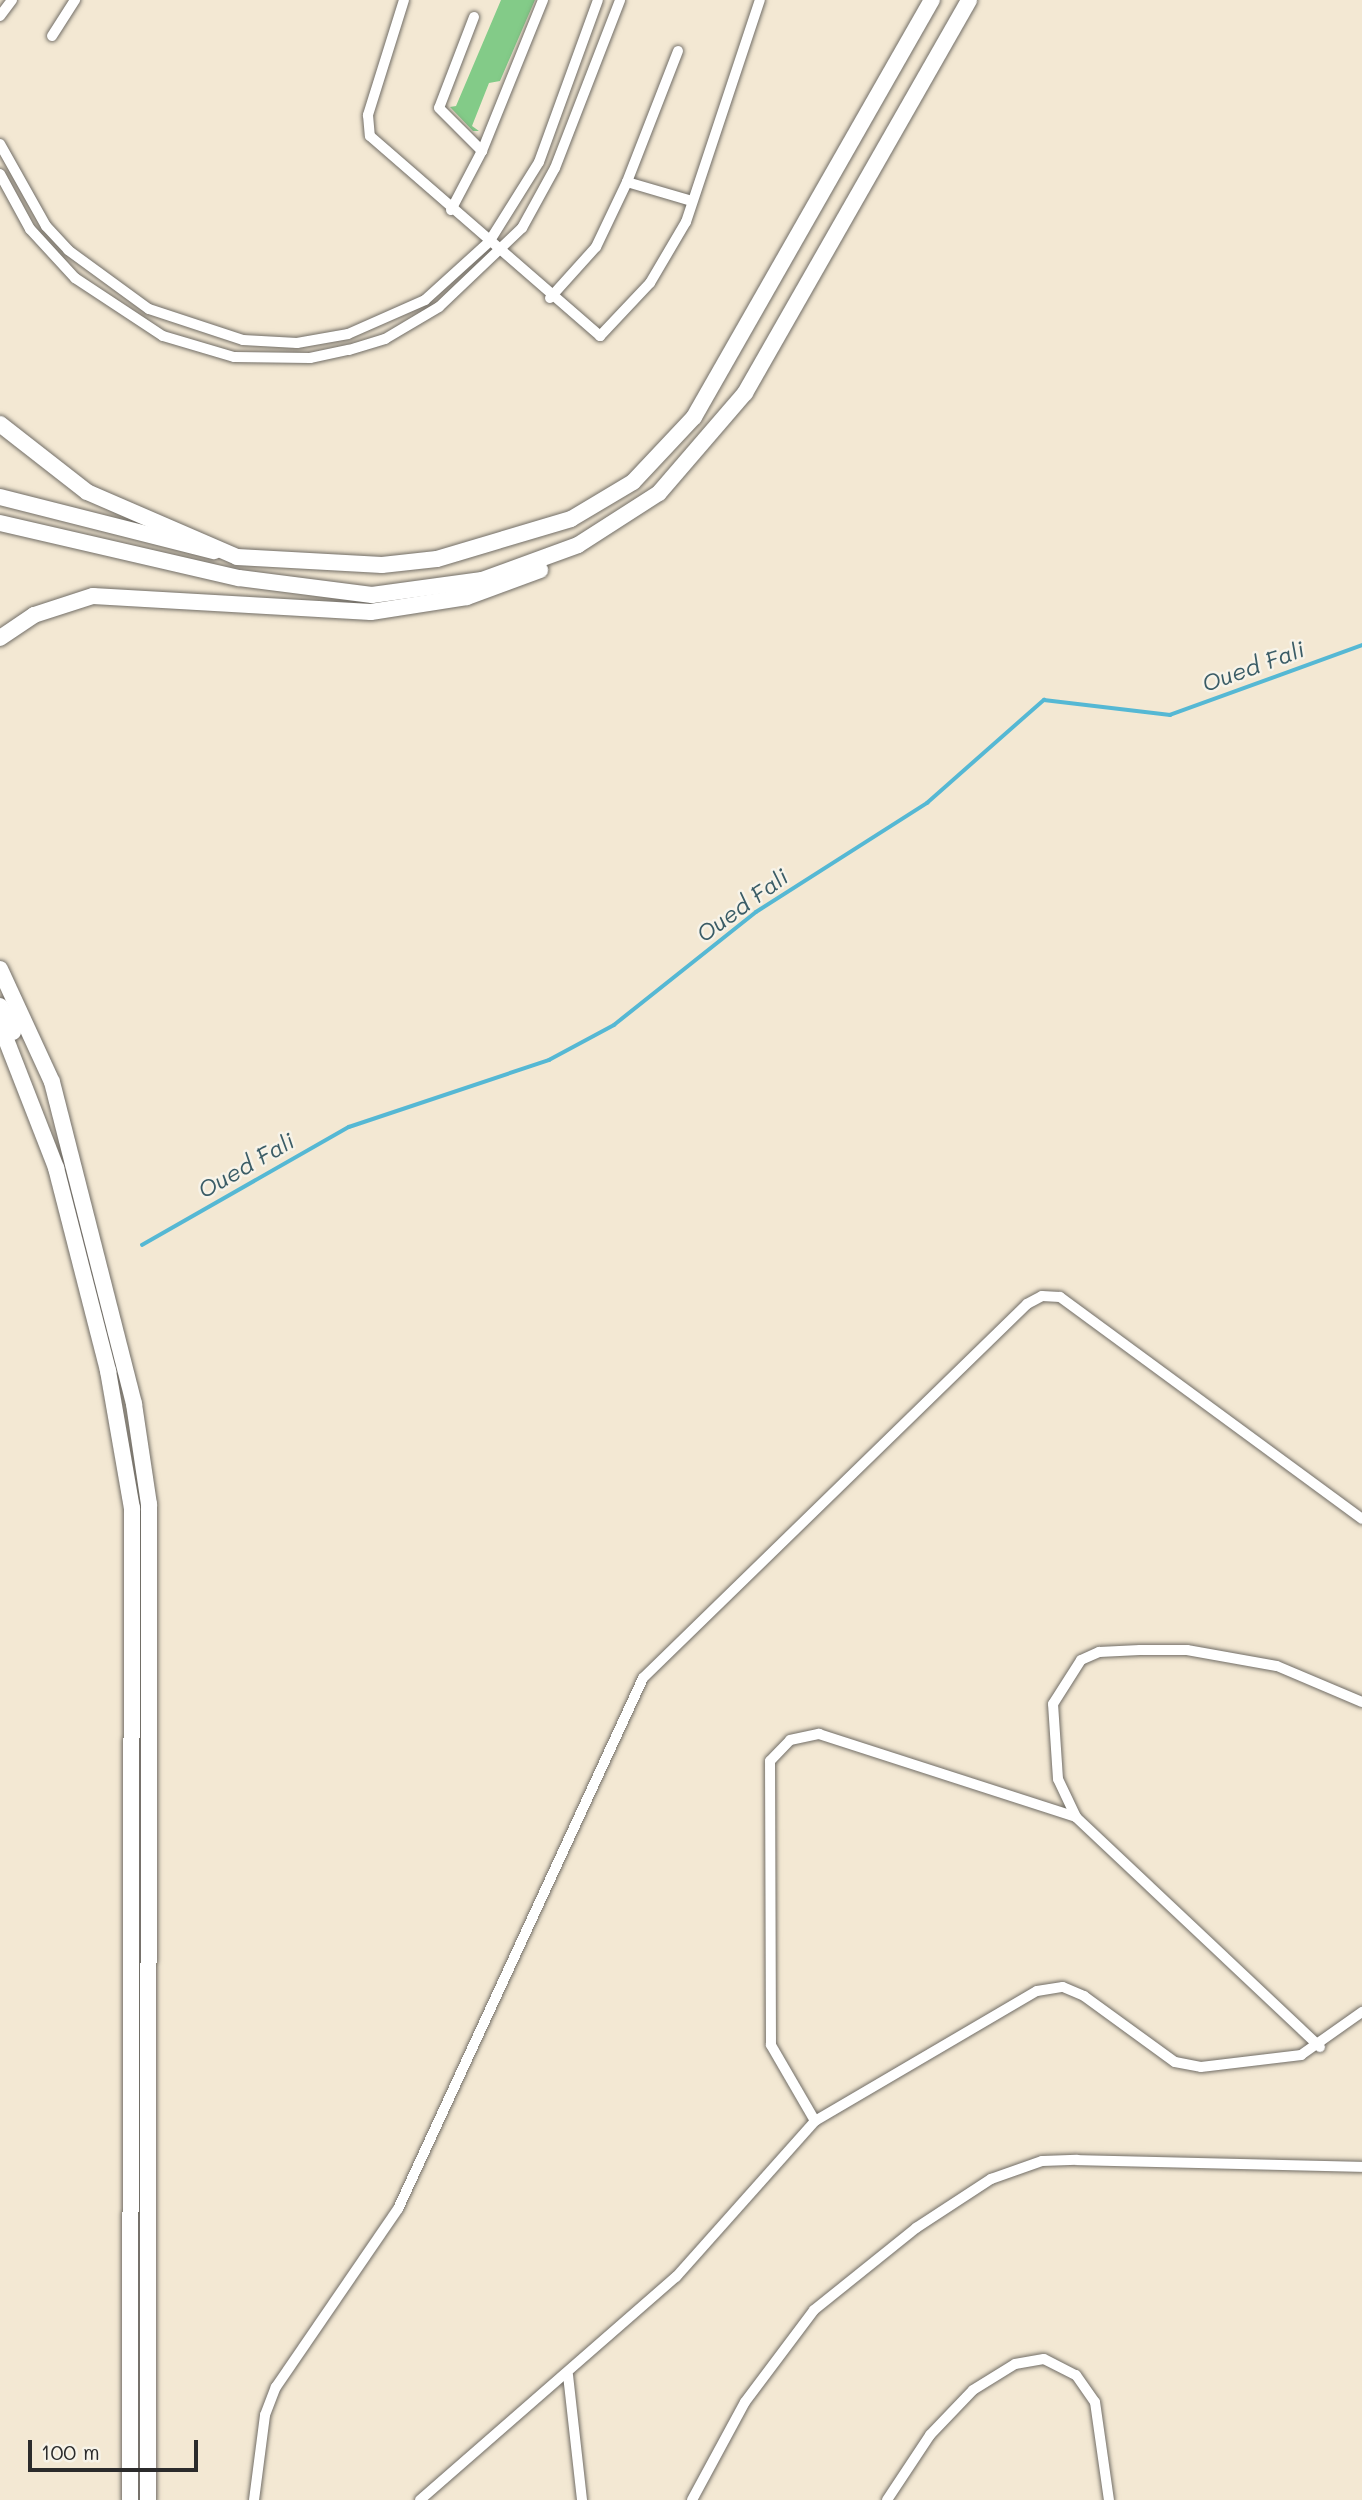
<!DOCTYPE html>
<html>
<head>
<meta charset="utf-8">
<style>
  body { margin:0 }
  #map { position:relative; width:1362px; height:2500px; overflow:hidden; background:#f3e8d3; font-family:Mali,sans-serif }
  div>[style] { position:absolute }
  .green>* { inset:0; background:#83cb88 }
  .stream>* { height:3.5px; margin:-1.75px; padding:0 1.75px; transform-origin:1.75px; border-radius:1.75px; background:#55b8d4 }
  .roads { filter:drop-shadow(0 0 2px #716d66) drop-shadow(0 0 2px #716d66) }
  .minor>* { height:10px; margin:-5px; padding:0 5px; transform-origin:5px; border-radius:5px; background:#fff }
  .highway>* { height:16px; margin:-8px; padding:0 8px; transform-origin:8px; border-radius:8px; background:#fff }
  span { translate:-50% -50%; white-space:nowrap; text-align:center; line-height:1.15; -webkit-text-stroke:5px #f7f3e8; paint-order:stroke }
  .water-label { font-size:23px; color:#3a5c66; font-style:italic }
  .scale { position:absolute; left:28px; top:2440px; width:170px; height:32px; box-sizing:border-box; border:4px solid #2b2b2b; border-top:0; padding-left:9px; font-size:21px; line-height:24px; white-space:nowrap; color:#2b2b2b; -webkit-text-stroke:5px #f7f3e8; paint-order:stroke }
</style>
</head>
<body>
<div id="map">
  <div class="green">
    <div style="clip-path:polygon(501px 0,535px 0,500px 81px,489px 83px,472px 126px,479px 131px,473px 131px,450px 107px,456px 106px)"></div>
  </div>
  <div class="stream">
    <div style="left:142px;top:1245px;width:238px;rotate:-29.7deg"></div>
    <div style="left:349px;top:1127px;width:211px;rotate:-18.5deg"></div>
    <div style="left:549px;top:1060px;width:74px;rotate:-28.3deg"></div>
    <div style="left:614px;top:1025px;width:181px;rotate:-38.5deg"></div>
    <div style="left:756px;top:912px;width:203px;rotate:-32.5deg"></div>
    <div style="left:927px;top:803px;width:156px;rotate:-41.4deg"></div>
    <div style="left:1044px;top:700px;width:127px;rotate:6.8deg"></div>
    <div style="left:1170px;top:715px;width:204px;rotate:-20deg"></div>
  </div>
  <div class="roads">
    <div class="minor">
      <div style="left:404px;top:0;width:121px;rotate:107.4deg"></div>
      <div style="left:368px;top:115px;width:21px;rotate:85deg"></div>
      <div style="left:370px;top:136px;width:305px;rotate:41deg"></div>
      <div style="left:600px;top:336px;width:73px;rotate:-46.7deg"></div>
      <div style="left:650px;top:283px;width:71px;rotate:-59.5deg"></div>
      <div style="left:686px;top:222px;width:234px;rotate:-71.6deg"></div>
      <div style="left:0;top:16px;width:20px;rotate:-53deg"></div>
      <div style="left:474px;top:17px;width:97px;rotate:111deg"></div>
      <div style="left:439px;top:108px;width:61px;rotate:45deg"></div>
      <div style="left:52px;top:36px;width:43px;rotate:-57.4deg"></div>
      <div style="left:678px;top:51px;width:141px;rotate:111.3deg"></div>
      <div style="left:627px;top:182px;width:68px;rotate:16.3deg"></div>
      <div style="left:0;top:144px;width:94px;rotate:60.7deg"></div>
      <div style="left:46px;top:226px;width:33px;rotate:47deg"></div>
      <div style="left:68px;top:250px;width:100px;rotate:36.1deg"></div>
      <div style="left:149px;top:309px;width:99px;rotate:18.3deg"></div>
      <div style="left:243px;top:340px;width:54px;rotate:3.2deg"></div>
      <div style="left:297px;top:343px;width:52px;rotate:-10deg"></div>
      <div style="left:348px;top:334px;width:84px;rotate:-23.8deg"></div>
      <div style="left:425px;top:300px;width:86px;rotate:-42.2deg"></div>
      <div style="left:489px;top:242px;width:94px;rotate:-58deg"></div>
      <div style="left:539px;top:162px;width:172px;rotate:-70deg"></div>
      <div style="left:0;top:174px;width:63px;rotate:61.4deg"></div>
      <div style="left:30px;top:229px;width:67px;rotate:47.4deg"></div>
      <div style="left:75px;top:278px;width:105px;rotate:33.4deg"></div>
      <div style="left:163px;top:336px;width:74px;rotate:16.5deg"></div>
      <div style="left:234px;top:357px;width:76px;rotate:0.8deg"></div>
      <div style="left:310px;top:358px;width:40px;rotate:-12deg"></div>
      <div style="left:349px;top:350px;width:38px;rotate:-17deg"></div>
      <div style="left:385px;top:339px;width:63px;rotate:-30.7deg"></div>
      <div style="left:439px;top:307px;width:115px;rotate:-43.6deg"></div>
      <div style="left:522px;top:228px;width:68px;rotate:-61.2deg"></div>
      <div style="left:555px;top:168px;width:180px;rotate:-68.8deg"></div>
      <div style="left:451px;top:210px;width:67px;rotate:-62.3deg"></div>
      <div style="left:482px;top:151px;width:163px;rotate:-68deg"></div>
      <div style="left:550px;top:298px;width:69px;rotate:-48deg"></div>
      <div style="left:596px;top:247px;width:72px;rotate:-64.5deg"></div>
      <div style="left:1320px;top:2047px;width:335px;rotate:-136.7deg"></div>
      <div style="left:1076px;top:1817px;width:42px;rotate:-115.3deg"></div>
      <div style="left:1058px;top:1779px;width:75px;rotate:-93.8deg"></div>
      <div style="left:1053px;top:1704px;width:52px;rotate:-57.5deg"></div>
      <div style="left:1081px;top:1660px;width:20px;rotate:-24deg"></div>
      <div style="left:1099px;top:1652px;width:41px;rotate:-2.8deg"></div>
      <div style="left:1140px;top:1650px;width:47px"></div>
      <div style="left:1187px;top:1650px;width:91px;rotate:10.1deg"></div>
      <div style="left:1277px;top:1666px;width:92px;rotate:23deg"></div>
      <div style="left:815px;top:2121px;width:88px;rotate:-120.1deg"></div>
      <div style="left:771px;top:2045px;width:284px;rotate:-90.2deg"></div>
      <div style="left:770px;top:1761px;width:29px;rotate:-46deg"></div>
      <div style="left:790px;top:1740px;width:30px;rotate:-12deg"></div>
      <div style="left:819px;top:1734px;width:270px;rotate:17.9deg"></div>
      <div style="left:568px;top:2375px;width:126px;rotate:83.6deg"></div>
      <div style="left:254px;top:2500px;width:86px;rotate:-82.6deg"></div>
      <div style="left:265px;top:2415px;width:30px;rotate:-69deg"></div>
      <div style="left:276px;top:2387px;width:216px;rotate:-55.6deg"></div>
      <div style="left:398px;top:2209px;width:585px;rotate:-65.23deg"></div>
      <div style="left:643px;top:1678px;width:536px;rotate:-44.24deg"></div>
      <div style="left:1027px;top:1304px;width:17px;rotate:-28deg"></div>
      <div style="left:1042px;top:1296px;width:18px;rotate:3deg"></div>
      <div style="left:1060px;top:1297px;width:375px;rotate:36.3deg"></div>
      <div style="left:420px;top:2500px;width:340px;rotate:-41.1deg"></div>
      <div style="left:676px;top:2277px;width:209px;rotate:-48.3deg"></div>
      <div style="left:815px;top:2121px;width:257px;rotate:-30.4deg"></div>
      <div style="left:1037px;top:1991px;width:26px;rotate:-9deg"></div>
      <div style="left:1063px;top:1987px;width:23px;rotate:23deg"></div>
      <div style="left:1084px;top:1996px;width:112px;rotate:36deg"></div>
      <div style="left:1175px;top:2062px;width:26px;rotate:11deg"></div>
      <div style="left:1201px;top:2067px;width:101px;rotate:-6.8deg"></div>
      <div style="left:1301px;top:2055px;width:75px;rotate:-35.2deg"></div>
      <div style="left:692px;top:2500px;width:111px;rotate:-61.6deg"></div>
      <div style="left:745px;top:2402px;width:115px;rotate:-53.1deg"></div>
      <div style="left:814px;top:2310px;width:131px;rotate:-38.8deg"></div>
      <div style="left:916px;top:2228px;width:90px;rotate:-33.2deg"></div>
      <div style="left:991px;top:2179px;width:54px;rotate:-19.4deg"></div>
      <div style="left:1042px;top:2161px;width:35px;rotate:-2deg"></div>
      <div style="left:1077px;top:2160px;width:285px;rotate:1.4deg"></div>
      <div style="left:887px;top:2500px;width:78px;rotate:-56.5deg"></div>
      <div style="left:930px;top:2435px;width:62px;rotate:-46.3deg"></div>
      <div style="left:973px;top:2390px;width:49px;rotate:-31.8deg"></div>
      <div style="left:1015px;top:2364px;width:29px;rotate:-10deg"></div>
      <div style="left:1044px;top:2359px;width:36px;rotate:27deg"></div>
      <div style="left:1076px;top:2375px;width:33px;rotate:55deg"></div>
      <div style="left:1095px;top:2402px;width:99px;rotate:81.9deg"></div>
    </div>
    <div class="highway">
      <div style="left:0;top:424px;width:110px;rotate:38deg"></div>
      <div style="left:87px;top:492px;width:163px;rotate:23.4deg"></div>
      <div style="left:237px;top:557px;width:145px;rotate:3.2deg"></div>
      <div style="left:382px;top:565px;width:55px;rotate:-6.2deg"></div>
      <div style="left:437px;top:559px;width:140px;rotate:-16.6deg"></div>
      <div style="left:571px;top:519px;width:72px;rotate:-30.8deg"></div>
      <div style="left:633px;top:482px;width:89px;rotate:-46.8deg"></div>
      <div style="left:694px;top:417px;width:480px;rotate:-60.3deg"></div>
      <div style="left:0;top:497px;width:221px;rotate:14.2deg"></div>
      <div style="left:0;top:523px;width:245px;rotate:13deg"></div>
      <div style="left:239px;top:578px;width:134px;rotate:7.3deg"></div>
      <div style="left:372px;top:595px;width:111px;rotate:-7.8deg"></div>
      <div style="left:482px;top:580px;width:102px;rotate:-20deg"></div>
      <div style="left:578px;top:545px;width:96px;rotate:-32.7deg"></div>
      <div style="left:659px;top:493px;width:132px;rotate:-49.3deg"></div>
      <div style="left:745px;top:393px;width:452px;rotate:-60.3deg"></div>
      <div style="left:0;top:638px;width:41px;rotate:-34.1deg"></div>
      <div style="left:34px;top:615px;width:62px;rotate:-17.9deg"></div>
      <div style="left:93px;top:596px;width:278px;rotate:3.3deg"></div>
      <div style="left:371px;top:612px;width:97px;rotate:-8.9deg"></div>
      <div style="left:467px;top:597px;width:78px;rotate:-20.3deg"></div>
      <div style="left:0;top:969px;width:124px;rotate:65.3deg"></div>
      <div style="left:52px;top:1082px;width:332px;rotate:75.7deg"></div>
      <div style="left:134px;top:1404px;width:101px;rotate:81.5deg"></div>
      <div style="left:149px;top:1504px;width:996px;rotate:90.06deg"></div>
      <div style="left:0;top:1006px;width:29px;rotate:63deg"></div>
      <div style="left:0;top:1024px;width:155px;rotate:68.7deg"></div>
      <div style="left:56px;top:1168px;width:210px;rotate:75.6deg"></div>
      <div style="left:108px;top:1371px;width:139px;rotate:80.1deg"></div>
      <div style="left:132px;top:1508px;width:992px;rotate:90.12deg"></div>
    </div>
  </div>
  <div class="water-label">
    <span style="left:1253px;top:666px;rotate:-20deg">Oued Fali</span>
    <span style="left:742px;top:905px;rotate:-36deg">Oued Fali</span>
    <span style="left:246px;top:1165px;rotate:-30deg">Oued Fali</span>
  </div>
  <div class="scale">100 m</div>
</div>
</body>
</html>
